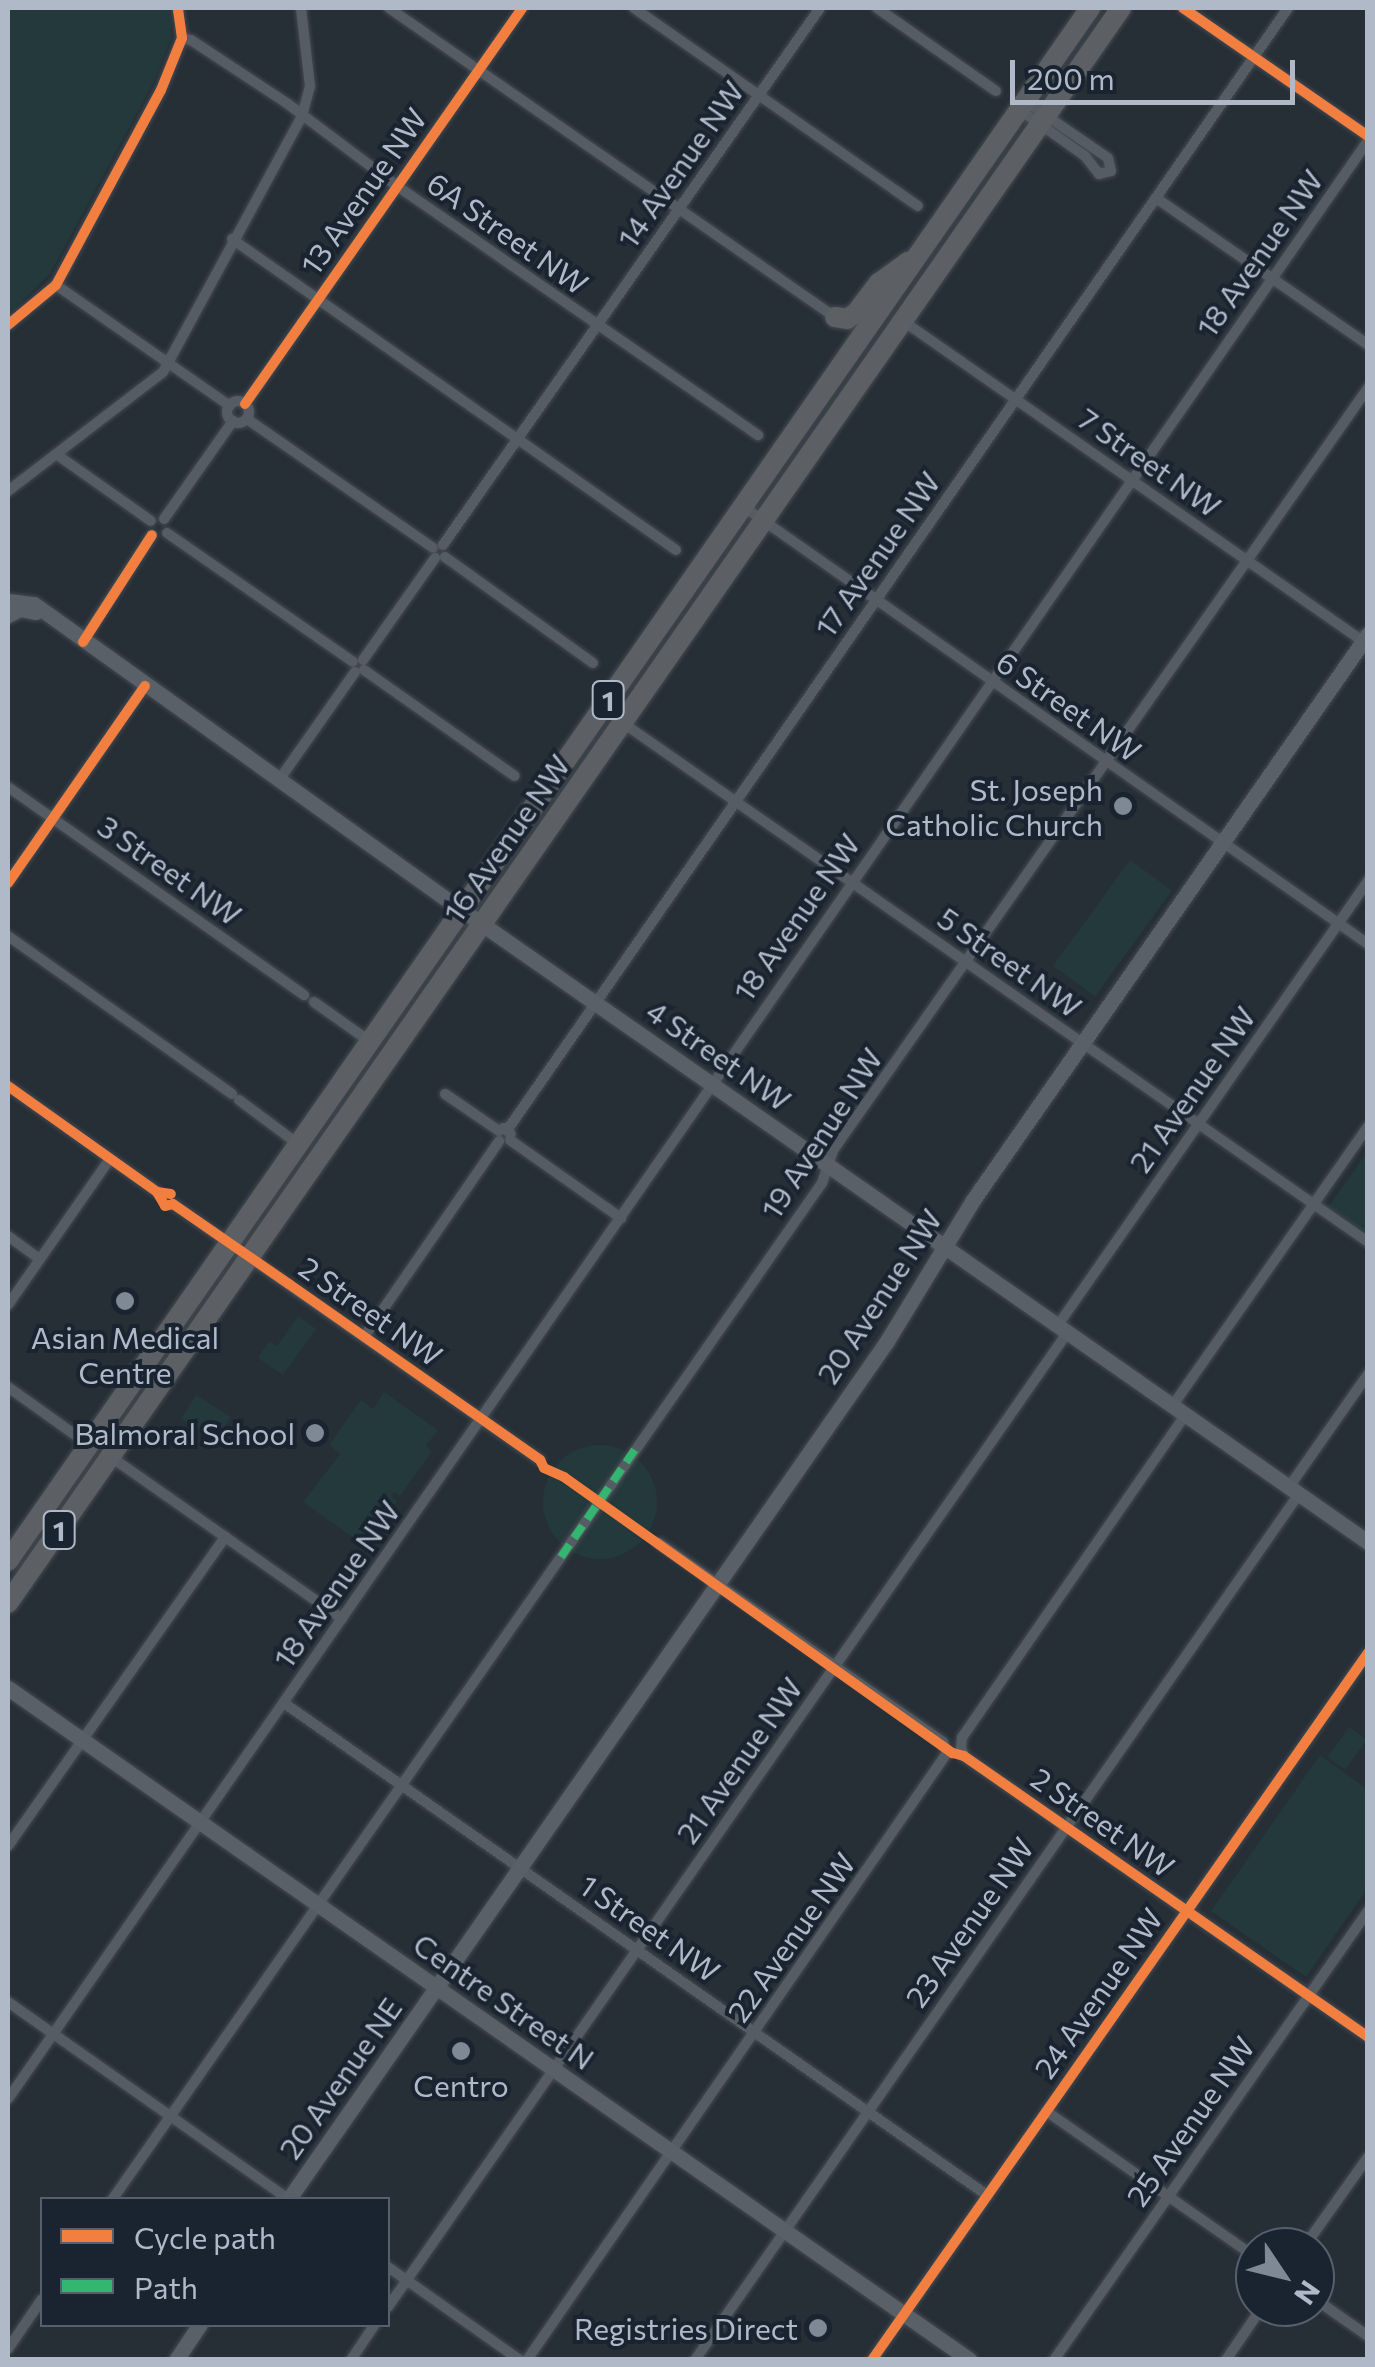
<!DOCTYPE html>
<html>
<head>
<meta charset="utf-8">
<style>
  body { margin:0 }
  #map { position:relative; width:1375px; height:2367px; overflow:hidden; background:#262e36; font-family:Commissioner,sans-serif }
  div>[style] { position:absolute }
  .green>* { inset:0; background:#23393c; transform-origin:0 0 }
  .round { border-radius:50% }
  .roads { filter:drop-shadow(0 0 2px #444a50) drop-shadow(0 0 2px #444a50) }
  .street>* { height:10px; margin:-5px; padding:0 5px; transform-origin:5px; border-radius:5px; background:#565c64 }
  .street>.ring { margin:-5px; padding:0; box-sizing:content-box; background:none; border:10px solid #565c64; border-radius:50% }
  .secondary>* { height:15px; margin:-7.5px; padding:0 7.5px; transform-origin:7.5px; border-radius:7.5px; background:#5a6068 }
  .highway>* { height:20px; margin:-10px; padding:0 10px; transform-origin:10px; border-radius:10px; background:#5c5f63 }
  .quiet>* { height:8px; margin-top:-4px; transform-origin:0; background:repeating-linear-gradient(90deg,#33b770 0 15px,transparent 0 23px) }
  .cycleway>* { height:10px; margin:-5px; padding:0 5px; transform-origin:5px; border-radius:5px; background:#f27e40 }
  .dots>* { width:28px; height:28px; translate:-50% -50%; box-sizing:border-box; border:5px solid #192430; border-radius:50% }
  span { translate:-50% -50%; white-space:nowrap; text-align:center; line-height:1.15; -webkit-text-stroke:8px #192430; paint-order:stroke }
  .shield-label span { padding:2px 8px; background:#192430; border:2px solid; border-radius:8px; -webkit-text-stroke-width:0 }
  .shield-label { font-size:28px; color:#afb9c8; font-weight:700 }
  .street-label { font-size:30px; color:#afb9c8 }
  .poi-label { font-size:30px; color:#afb9c8 }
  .right { translate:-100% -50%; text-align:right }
  .frame { position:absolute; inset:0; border:10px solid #afb9c8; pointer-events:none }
  .legend { position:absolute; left:40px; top:2197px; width:350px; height:130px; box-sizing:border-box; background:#192430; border:2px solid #55606d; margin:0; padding:12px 18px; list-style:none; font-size:30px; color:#afb9c8 }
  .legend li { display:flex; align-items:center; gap:20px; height:50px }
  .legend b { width:50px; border:2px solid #55606d }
  .north { position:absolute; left:1235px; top:2227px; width:100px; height:100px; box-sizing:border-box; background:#192430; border:2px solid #55606d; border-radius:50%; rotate:125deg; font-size:28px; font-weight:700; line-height:40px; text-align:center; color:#afb9c8 }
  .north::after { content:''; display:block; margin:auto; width:35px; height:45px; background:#7f8895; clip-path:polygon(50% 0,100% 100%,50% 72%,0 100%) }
  .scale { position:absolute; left:1010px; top:60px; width:285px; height:45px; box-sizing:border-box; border:5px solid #afb9c8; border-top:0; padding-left:12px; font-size:30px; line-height:35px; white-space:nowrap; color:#afb9c8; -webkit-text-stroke:8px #192430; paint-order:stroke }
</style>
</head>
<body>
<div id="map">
  <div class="green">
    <div style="clip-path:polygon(8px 8px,169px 8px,171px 22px,171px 39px,155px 80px,50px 274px,8px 315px)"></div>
    <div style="left:1130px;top:860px;width:52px;height:131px;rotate:36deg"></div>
    <div style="clip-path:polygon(1367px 1152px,1367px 1233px,1329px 1206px)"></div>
    <div style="clip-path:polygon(298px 1316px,316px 1329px,283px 1375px,258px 1358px,269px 1341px,277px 1346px)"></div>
    <div style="clip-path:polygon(384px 1392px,438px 1430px,426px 1446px,432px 1451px,400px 1496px,394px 1492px,391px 1496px,397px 1501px,365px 1546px,303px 1502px,340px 1454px,329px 1445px,361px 1400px,373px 1409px)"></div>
    <div style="left:196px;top:1395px;width:41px;height:28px;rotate:32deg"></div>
    <div class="round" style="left:543px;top:1445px;width:114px;height:114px"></div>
    <div style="left:1349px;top:1727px;width:22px;height:37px;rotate:36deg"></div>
    <div style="clip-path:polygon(1320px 1755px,1367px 1789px,1367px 1889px,1306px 1977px,1211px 1911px)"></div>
  </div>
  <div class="roads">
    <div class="street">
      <div style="left:389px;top:8px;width:543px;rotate:34.72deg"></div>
      <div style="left:634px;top:8px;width:346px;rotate:34.9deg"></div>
      <div style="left:877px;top:8px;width:145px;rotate:34.9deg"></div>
      <div style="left:1183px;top:8px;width:225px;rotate:34.7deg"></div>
      <div style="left:182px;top:38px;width:9px;rotate:13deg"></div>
      <div style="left:191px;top:40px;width:116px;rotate:33.4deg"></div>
      <div style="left:288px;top:104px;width:136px;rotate:37deg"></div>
      <div style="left:397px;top:186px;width:439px;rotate:34.6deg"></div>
      <div style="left:1020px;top:110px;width:80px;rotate:35.3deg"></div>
      <div style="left:1085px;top:156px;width:23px;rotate:52deg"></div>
      <div style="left:1099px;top:174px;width:12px;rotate:-14deg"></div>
      <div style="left:1111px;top:171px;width:13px;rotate:-103deg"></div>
      <div style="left:1108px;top:158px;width:101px;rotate:-145.5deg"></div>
      <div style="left:1156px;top:198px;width:258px;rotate:34.7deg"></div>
      <div style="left:232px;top:239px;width:542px;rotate:35.01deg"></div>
      <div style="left:56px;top:285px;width:212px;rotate:34.8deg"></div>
      <div style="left:903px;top:321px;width:565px;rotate:34.84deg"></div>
      <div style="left:8px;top:325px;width:62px;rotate:-39.8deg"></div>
      <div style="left:56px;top:285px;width:221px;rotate:-61.7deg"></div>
      <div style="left:161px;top:90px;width:56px;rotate:-68deg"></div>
      <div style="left:182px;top:38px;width:30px;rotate:-98deg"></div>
      <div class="ring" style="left:227px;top:401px;width:12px;height:12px"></div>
      <div style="left:245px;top:404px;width:483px;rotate:-55deg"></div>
      <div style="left:247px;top:419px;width:226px;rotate:34.7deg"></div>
      <div style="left:56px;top:454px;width:116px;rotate:35.2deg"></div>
      <div style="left:8px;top:491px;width:195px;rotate:-37.5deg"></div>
      <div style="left:163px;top:372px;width:291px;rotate:-61.5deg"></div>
      <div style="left:302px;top:116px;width:31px;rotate:-75deg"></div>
      <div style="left:310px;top:86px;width:79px;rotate:-96.6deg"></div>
      <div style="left:744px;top:507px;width:762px;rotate:35deg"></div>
      <div style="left:164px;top:519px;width:120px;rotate:-54.9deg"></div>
      <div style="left:167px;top:533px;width:226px;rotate:34.7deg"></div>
      <div style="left:443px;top:545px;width:656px;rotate:-54.93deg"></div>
      <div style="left:445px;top:557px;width:182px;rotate:35.6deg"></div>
      <div style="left:83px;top:641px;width:126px;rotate:-56.9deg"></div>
      <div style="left:363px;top:660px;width:125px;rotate:-54.8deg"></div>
      <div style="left:364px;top:670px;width:184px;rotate:35.1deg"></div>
      <div style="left:623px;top:723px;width:908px;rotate:34.86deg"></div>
      <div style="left:279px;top:780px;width:132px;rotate:-54.9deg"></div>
      <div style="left:8px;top:787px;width:362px;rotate:35.1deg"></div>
      <div style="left:8px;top:883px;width:240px;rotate:-55.2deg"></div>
      <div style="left:8px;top:936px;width:274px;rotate:35.2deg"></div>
      <div style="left:314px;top:1002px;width:67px;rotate:35.3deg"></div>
      <div style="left:8px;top:1086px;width:183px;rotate:35.4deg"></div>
      <div style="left:445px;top:1094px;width:65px;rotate:34.4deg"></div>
      <div style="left:499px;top:1131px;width:6px;rotate:-31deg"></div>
      <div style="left:504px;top:1128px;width:9px;rotate:41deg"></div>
      <div style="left:239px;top:1100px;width:74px;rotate:36.7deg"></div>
      <div style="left:508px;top:1129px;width:1366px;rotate:-55.17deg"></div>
      <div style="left:510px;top:1140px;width:136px;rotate:35.1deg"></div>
      <div style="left:173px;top:1204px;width:447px;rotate:34.9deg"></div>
      <div style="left:8px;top:1236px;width:39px;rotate:36deg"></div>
      <div style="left:8px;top:1305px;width:178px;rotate:-55.1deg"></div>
      <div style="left:1058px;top:1325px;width:542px;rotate:-55.08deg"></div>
      <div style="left:364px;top:1337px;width:238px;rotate:-55.4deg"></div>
      <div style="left:8px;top:1387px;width:98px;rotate:35.5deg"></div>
      <div style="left:1173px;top:1405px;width:340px;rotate:-55deg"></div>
      <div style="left:1186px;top:1414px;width:393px;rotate:124.7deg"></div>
      <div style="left:962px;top:1737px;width:11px;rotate:95deg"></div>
      <div style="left:961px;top:1748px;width:9px;rotate:69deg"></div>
      <div style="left:964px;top:1756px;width:492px;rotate:34.8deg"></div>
      <div style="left:111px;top:1457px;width:282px;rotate:35deg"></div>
      <div style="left:1289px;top:1487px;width:138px;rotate:-55deg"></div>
      <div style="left:284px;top:1703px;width:858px;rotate:34.99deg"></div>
      <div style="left:8px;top:1846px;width:378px;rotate:-54.9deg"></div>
      <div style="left:8px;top:2002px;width:345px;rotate:35.1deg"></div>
      <div style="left:8px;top:2099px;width:2384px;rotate:-55.22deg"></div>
      <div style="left:1046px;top:2111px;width:255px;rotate:34.9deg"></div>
      <div style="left:112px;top:2200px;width:1240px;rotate:-55.08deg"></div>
      <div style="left:822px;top:1183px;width:36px;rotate:-71deg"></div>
      <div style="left:834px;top:1149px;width:930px;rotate:-54.94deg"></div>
      <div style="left:1304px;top:2247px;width:110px;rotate:-54.6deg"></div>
      <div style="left:388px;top:2267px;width:161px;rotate:35.2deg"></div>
      <div style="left:1315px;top:2299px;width:65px;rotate:34.9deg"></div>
      <div style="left:388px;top:2307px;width:1189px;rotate:-55.11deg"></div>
      <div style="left:8px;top:2349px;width:60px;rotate:-55.8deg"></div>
      <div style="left:351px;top:2360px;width:43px;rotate:-56.3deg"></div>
      <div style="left:527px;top:2360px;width:738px;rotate:-55.32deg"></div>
      <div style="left:947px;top:1753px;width:12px;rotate:-110deg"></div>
      <div style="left:943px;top:1742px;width:347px;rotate:-145deg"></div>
      <div style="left:695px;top:2360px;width:1056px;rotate:-55.11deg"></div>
      <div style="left:872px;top:2360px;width:864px;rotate:-54.95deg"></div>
      <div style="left:1054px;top:2360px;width:548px;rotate:-55.03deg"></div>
      <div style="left:1226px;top:2360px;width:64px;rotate:-55.8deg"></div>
    </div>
    <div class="secondary">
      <div style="left:8px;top:601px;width:26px;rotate:7deg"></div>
      <div style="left:34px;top:604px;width:510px;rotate:35.59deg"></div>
      <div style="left:449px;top:901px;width:1120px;rotate:34.9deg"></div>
      <div style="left:8px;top:615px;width:13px;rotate:-27deg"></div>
      <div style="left:20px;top:609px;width:16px;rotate:11deg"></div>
      <div style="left:8px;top:1688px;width:1173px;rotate:34.94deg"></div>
      <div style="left:288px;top:2200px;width:1047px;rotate:-55.11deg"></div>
      <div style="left:887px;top:1341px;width:165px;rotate:-58.6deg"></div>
      <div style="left:973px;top:1200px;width:690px;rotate:-55.09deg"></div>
      <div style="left:176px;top:2360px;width:43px;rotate:-56.3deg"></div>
    </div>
    <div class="highway">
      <div style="left:835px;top:317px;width:12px;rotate:9deg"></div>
      <div style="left:847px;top:319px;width:11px;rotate:-34deg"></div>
      <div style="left:856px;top:313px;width:38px;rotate:-53deg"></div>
      <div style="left:879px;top:283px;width:36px;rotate:-36deg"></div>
      <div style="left:8px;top:1561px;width:1893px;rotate:-55.13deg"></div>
      <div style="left:8px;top:1603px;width:1945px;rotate:-55.09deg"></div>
    </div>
  </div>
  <div class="quiet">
    <div style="left:561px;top:1557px;width:136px;rotate:-55.5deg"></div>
  </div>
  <div class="cycleway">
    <div style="left:1183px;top:8px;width:225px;rotate:34.7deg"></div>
    <div style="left:8px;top:325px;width:62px;rotate:-39.8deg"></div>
    <div style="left:56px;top:285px;width:221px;rotate:-61.7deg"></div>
    <div style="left:161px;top:90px;width:56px;rotate:-68deg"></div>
    <div style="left:182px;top:38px;width:30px;rotate:-98deg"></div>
    <div style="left:245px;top:404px;width:483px;rotate:-55deg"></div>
    <div style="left:83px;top:642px;width:127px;rotate:-57.2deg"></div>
    <div style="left:8px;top:883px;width:240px;rotate:-55.2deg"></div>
    <div style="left:8px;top:1086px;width:183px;rotate:35.4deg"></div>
    <div style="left:157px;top:1192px;width:14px;rotate:8deg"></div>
    <div style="left:157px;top:1192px;width:16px;rotate:60deg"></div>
    <div style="left:165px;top:1206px;width:8px;rotate:-14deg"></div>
    <div style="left:173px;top:1204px;width:141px;rotate:34.6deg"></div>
    <div style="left:289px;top:1284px;width:307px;rotate:35deg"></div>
    <div style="left:540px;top:1460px;width:9px;rotate:63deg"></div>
    <div style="left:544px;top:1468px;width:22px;rotate:24deg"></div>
    <div style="left:564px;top:1477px;width:477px;rotate:35.4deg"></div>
    <div style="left:953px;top:1753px;width:11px;rotate:15deg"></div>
    <div style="left:964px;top:1756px;width:492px;rotate:34.8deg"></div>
    <div style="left:872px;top:2360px;width:864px;rotate:-54.95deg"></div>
  </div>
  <div class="dots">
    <div style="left:1123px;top:806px;background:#7f8895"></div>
    <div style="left:125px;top:1301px;background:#7f8895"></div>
    <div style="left:315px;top:1433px;background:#7f8895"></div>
    <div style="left:461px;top:2051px;background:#7f8895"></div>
    <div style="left:818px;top:2328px;background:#7f8895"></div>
  </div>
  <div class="shield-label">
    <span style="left:608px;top:700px">1</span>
    <span style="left:59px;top:1530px">1</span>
  </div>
  <div class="street-label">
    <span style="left:680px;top:164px;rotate:-55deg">14 Avenue NW</span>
    <span style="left:363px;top:191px;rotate:-55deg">13 Avenue NW</span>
    <span style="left:508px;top:233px;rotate:35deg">6A Street NW</span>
    <span style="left:1259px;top:253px;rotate:-55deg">18 Avenue NW</span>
    <span style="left:1150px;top:462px;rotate:35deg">7 Street NW</span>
    <span style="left:877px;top:554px;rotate:-55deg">17 Avenue NW</span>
    <span style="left:1069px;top:706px;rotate:35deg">6 Street NW</span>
    <span style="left:506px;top:838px;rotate:-55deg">16 Avenue NW</span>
    <span style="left:170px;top:870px;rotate:35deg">3 Street NW</span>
    <span style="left:796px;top:917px;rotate:-55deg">18 Avenue NW</span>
    <span style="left:1010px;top:962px;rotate:35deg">5 Street NW</span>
    <span style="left:719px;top:1055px;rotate:35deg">4 Street NW</span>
    <span style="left:1192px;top:1089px;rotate:-55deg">21 Avenue NW</span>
    <span style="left:821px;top:1133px;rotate:-57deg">19 Avenue NW</span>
    <span style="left:879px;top:1296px;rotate:-57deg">20 Avenue NW</span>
    <span style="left:371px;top:1311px;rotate:35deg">2 Street NW</span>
    <span style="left:336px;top:1584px;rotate:-55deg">18 Avenue NW</span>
    <span style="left:739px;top:1760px;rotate:-55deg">21 Avenue NW</span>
    <span style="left:1103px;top:1822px;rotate:35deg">2 Street NW</span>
    <span style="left:969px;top:1922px;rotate:-55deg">23 Avenue NW</span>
    <span style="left:650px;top:1928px;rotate:35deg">1 Street NW</span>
    <span style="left:791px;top:1937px;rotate:-55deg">22 Avenue NW</span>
    <span style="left:1098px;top:1993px;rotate:-55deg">24 Avenue NW</span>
    <span style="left:504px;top:2001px;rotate:35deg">Centre Street N</span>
    <span style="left:340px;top:2078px;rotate:-55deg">20 Avenue NE</span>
    <span style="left:1190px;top:2121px;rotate:-55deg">25 Avenue NW</span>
  </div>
  <div class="poi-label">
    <span class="right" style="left:1103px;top:806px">St. Joseph<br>Catholic Church</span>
    <span style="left:125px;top:1354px">Asian Medical<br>Centre</span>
    <span class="right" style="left:295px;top:1433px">Balmoral School</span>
    <span style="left:461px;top:2085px">Centro</span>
    <span class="right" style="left:798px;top:2328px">Registries Direct</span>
  </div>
  <div class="frame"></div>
  <ul class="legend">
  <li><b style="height:12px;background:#f27e40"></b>Cycle path</li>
  <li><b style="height:12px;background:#33b770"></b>Path</li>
  </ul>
  <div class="north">N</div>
  <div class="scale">200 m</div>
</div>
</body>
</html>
